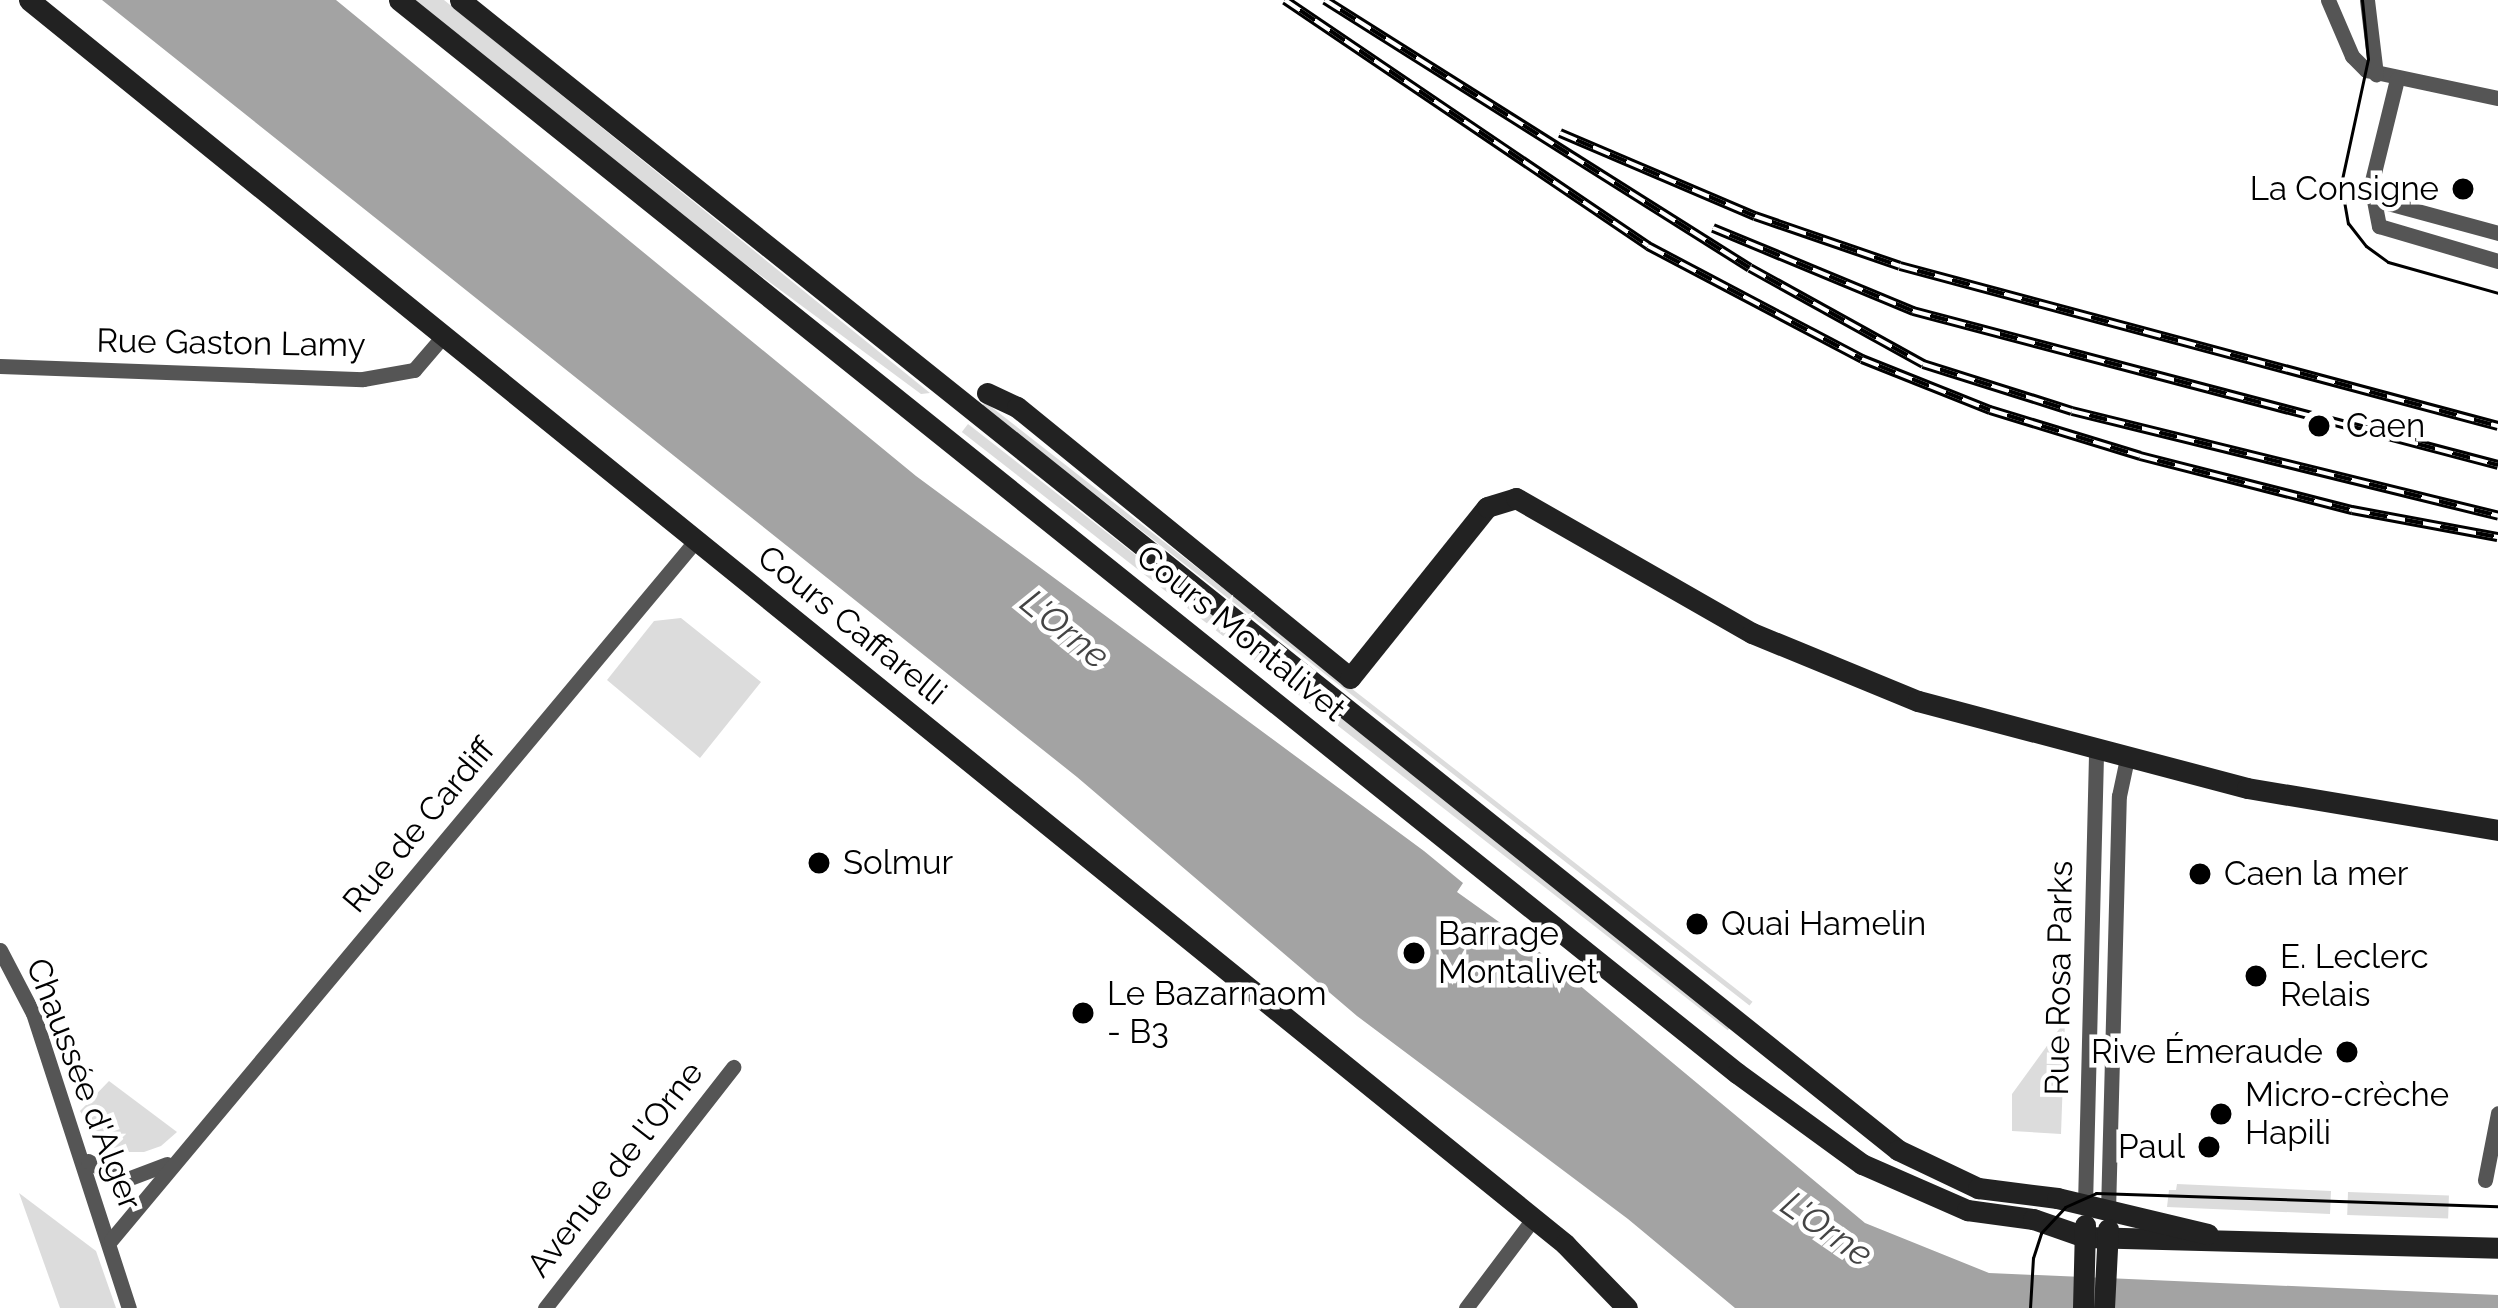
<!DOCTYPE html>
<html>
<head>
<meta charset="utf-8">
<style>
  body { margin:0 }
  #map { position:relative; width:2498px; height:1308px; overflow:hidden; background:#fff; font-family:Raleway,sans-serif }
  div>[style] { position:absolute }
  .green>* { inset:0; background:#dcdcdc; transform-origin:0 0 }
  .water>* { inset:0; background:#a3a3a3 }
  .street>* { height:15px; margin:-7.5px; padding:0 7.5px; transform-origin:7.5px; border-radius:7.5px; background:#555 }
  .secondary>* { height:21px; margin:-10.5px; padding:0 10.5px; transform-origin:10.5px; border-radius:10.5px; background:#222 }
  .tram>* { height:3px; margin:-1.5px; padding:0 1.5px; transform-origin:1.5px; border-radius:1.5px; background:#000 }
  .rail>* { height:10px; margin-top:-5px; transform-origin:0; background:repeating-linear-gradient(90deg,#fff 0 18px,#000 0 36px); box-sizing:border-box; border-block:3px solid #000 }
  .dots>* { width:33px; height:33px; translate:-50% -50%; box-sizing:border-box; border:6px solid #fff; border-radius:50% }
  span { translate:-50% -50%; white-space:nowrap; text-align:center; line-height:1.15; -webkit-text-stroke:9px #fff; paint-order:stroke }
  .poi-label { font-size:33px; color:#000 }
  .right { translate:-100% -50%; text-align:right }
  .left { translate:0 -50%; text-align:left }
  .street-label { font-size:33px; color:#000 }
  .water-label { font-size:36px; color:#444; font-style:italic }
</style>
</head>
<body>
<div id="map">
  <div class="green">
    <div style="clip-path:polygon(414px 0,444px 0,930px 393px,921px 394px,714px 241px)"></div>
    <div style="left:985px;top:402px;width:974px;height:5px;rotate:38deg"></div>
    <div style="left:968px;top:424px;width:972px;height:10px;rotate:38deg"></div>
    <div style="clip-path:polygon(681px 618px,761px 682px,700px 758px,607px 680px,654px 621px)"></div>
    <div style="clip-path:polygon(2065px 1021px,2061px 1134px,2012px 1131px,2012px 1094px)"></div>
    <div style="clip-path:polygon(109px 1081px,177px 1132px,161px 1146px,144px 1152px,123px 1152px,99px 1141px,80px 1111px)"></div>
    <div style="clip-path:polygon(2177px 1184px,2331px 1191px,2330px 1214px,2167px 1207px,2169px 1190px,2176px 1190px)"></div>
    <div style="left:2348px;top:1192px;width:101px;height:23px;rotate:2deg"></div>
    <div style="clip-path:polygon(19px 1193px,96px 1251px,116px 1308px,60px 1308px)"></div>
  </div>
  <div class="water">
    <div style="clip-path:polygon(102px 0,336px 0,916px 476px,1424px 851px,1463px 883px,1457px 892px,1530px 944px,1865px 1223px,1989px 1273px,2498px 1295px,2498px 1308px,1735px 1308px,1628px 1219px,1357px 1016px,1077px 777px)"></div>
  </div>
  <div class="street">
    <div style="left:2328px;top:0;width:61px;rotate:66.8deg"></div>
    <div style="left:2352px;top:56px;width:20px;rotate:45deg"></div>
    <div style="left:2366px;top:70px;width:135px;rotate:12deg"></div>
    <div style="left:2367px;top:0;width:75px;rotate:83.1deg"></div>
    <div style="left:2397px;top:79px;width:109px;rotate:103.8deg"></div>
    <div style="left:2371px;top:185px;width:42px;rotate:79deg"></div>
    <div style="left:2379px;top:226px;width:124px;rotate:16.4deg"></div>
    <div style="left:2373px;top:199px;width:130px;rotate:15.2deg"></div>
    <div style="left:0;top:366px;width:363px;rotate:2.1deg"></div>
    <div style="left:363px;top:379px;width:52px;rotate:-10deg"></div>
    <div style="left:414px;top:370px;width:46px;rotate:-49.4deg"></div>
    <div style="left:0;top:950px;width:71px;rotate:62.4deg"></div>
    <div style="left:33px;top:1013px;width:310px;rotate:72deg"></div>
    <div style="left:88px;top:1161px;width:39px;rotate:30deg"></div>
    <div style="left:122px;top:1181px;width:48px;rotate:-20.7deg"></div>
    <div style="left:2485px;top:1180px;width:68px;rotate:-79deg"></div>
    <div style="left:2085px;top:1205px;width:454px;rotate:-88.6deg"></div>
    <div style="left:2108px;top:1211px;width:415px;rotate:-88.5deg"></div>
    <div style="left:2119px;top:796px;width:38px;rotate:-78deg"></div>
    <div style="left:111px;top:1240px;width:912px;rotate:-50.11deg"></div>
    <div style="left:545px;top:1308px;width:306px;rotate:-52deg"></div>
    <div style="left:1466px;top:1308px;width:111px;rotate:-53deg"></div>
  </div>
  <div class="secondary">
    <div style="left:29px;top:0;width:1977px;rotate:39deg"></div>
    <div style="left:1565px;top:1244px;width:89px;rotate:45.9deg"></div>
    <div style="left:399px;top:0;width:1715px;rotate:38.73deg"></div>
    <div style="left:1737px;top:1073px;width:155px;rotate:36.1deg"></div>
    <div style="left:1862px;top:1164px;width:115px;rotate:23.7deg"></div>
    <div style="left:1967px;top:1210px;width:67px;rotate:7.8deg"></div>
    <div style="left:2033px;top:1219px;width:55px;rotate:19.1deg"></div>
    <div style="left:2085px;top:1237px;width:413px;rotate:1.5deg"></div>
    <div style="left:460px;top:0;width:1841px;rotate:38.65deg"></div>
    <div style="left:1898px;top:1150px;width:89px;rotate:25.4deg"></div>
    <div style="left:1978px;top:1188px;width:80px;rotate:7.2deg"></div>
    <div style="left:2057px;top:1198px;width:155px;rotate:13.4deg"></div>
    <div style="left:987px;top:393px;width:33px;rotate:25deg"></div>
    <div style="left:1017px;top:407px;width:429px;rotate:39.1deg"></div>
    <div style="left:1350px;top:678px;width:219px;rotate:-51.3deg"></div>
    <div style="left:1487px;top:507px;width:30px;rotate:-17deg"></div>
    <div style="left:1516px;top:498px;width:272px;rotate:29.8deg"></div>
    <div style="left:1752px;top:633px;width:179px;rotate:22.3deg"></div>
    <div style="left:1918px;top:701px;width:340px;rotate:14.8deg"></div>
    <div style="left:2247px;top:788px;width:254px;rotate:9.5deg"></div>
    <div style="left:2083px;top:1308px;width:83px;rotate:-88.6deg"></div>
    <div style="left:2104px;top:1308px;width:79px;rotate:-87.1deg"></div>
  </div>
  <div class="tram">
    <div style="left:2362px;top:0;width:59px;rotate:84.2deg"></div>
    <div style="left:2368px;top:59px;width:128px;rotate:102.2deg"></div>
    <div style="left:2341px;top:184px;width:40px;rotate:80deg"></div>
    <div style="left:2348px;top:223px;width:29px;rotate:52deg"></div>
    <div style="left:2366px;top:246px;width:27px;rotate:36deg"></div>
    <div style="left:2388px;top:262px;width:114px;rotate:15.7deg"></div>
    <div style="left:2030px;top:1308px;width:50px;rotate:-86.6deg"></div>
    <div style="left:2033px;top:1258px;width:26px;rotate:-72deg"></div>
    <div style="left:2041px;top:1233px;width:35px;rotate:-47deg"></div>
    <div style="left:2065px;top:1207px;width:34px;rotate:-24deg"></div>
    <div style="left:2096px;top:1193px;width:402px;rotate:1.9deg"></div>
  </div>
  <div class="rail">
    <div style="left:1285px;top:0;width:439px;rotate:34.1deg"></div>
    <div style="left:1648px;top:246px;width:242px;rotate:27.8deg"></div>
    <div style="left:1862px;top:359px;width:138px;rotate:21.7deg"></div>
    <div style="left:1990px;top:410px;width:157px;rotate:17deg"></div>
    <div style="left:2140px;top:456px;width:219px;rotate:14.3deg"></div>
    <div style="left:2352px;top:510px;width:148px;rotate:10.5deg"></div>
    <div style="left:1325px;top:0;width:502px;rotate:32.24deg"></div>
    <div style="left:1750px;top:268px;width:198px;rotate:29deg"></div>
    <div style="left:1923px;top:364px;width:156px;rotate:17.5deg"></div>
    <div style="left:2072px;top:411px;width:439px;rotate:13.8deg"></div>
    <div style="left:1560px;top:133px;width:212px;rotate:23.1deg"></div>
    <div style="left:1755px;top:216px;width:153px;rotate:19deg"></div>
    <div style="left:1900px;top:266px;width:619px;rotate:14.98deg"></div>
    <div style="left:1713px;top:228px;width:217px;rotate:22.5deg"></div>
    <div style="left:1913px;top:311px;width:605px;rotate:14.75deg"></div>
  </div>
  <div class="dots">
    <div style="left:2463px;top:189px;background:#000"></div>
    <div style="left:2319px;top:426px;background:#000"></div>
    <div style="left:819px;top:863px;background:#000"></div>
    <div style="left:2200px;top:874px;background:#000"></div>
    <div style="left:1697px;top:924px;background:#000"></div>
    <div style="left:1414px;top:953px;background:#000"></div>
    <div style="left:2256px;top:976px;background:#000"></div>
    <div style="left:1083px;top:1013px;background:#000"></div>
    <div style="left:2347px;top:1052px;background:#000"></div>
    <div style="left:2221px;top:1114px;background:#000"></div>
    <div style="left:2209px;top:1147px;background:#000"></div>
  </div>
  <div class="poi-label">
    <span class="right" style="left:2439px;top:189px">La Consigne</span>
    <span class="left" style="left:2346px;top:426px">Caen</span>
    <span class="left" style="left:843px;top:863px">Solmur</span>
    <span class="left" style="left:2224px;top:874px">Caen la mer</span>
    <span class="left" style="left:1721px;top:924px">Quai Hamelin</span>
    <span class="left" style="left:1438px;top:953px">Barrage<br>Montalivet</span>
    <span class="left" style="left:2280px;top:976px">E. Leclerc<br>Relais</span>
    <span class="left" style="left:1107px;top:1013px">Le Bazarnaom<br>- B3</span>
    <span class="right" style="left:2323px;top:1052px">Rive Émeraude</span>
    <span class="left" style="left:2245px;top:1114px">Micro-crèche<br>Hapili</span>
    <span class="right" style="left:2185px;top:1147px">Paul</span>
  </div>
  <div class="street-label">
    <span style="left:231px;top:343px;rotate:1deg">Rue Gaston Lamy</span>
    <span style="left:852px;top:625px;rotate:39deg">Cours Caffarelli</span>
    <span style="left:1241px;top:633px;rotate:39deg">Cours Montalivet</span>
    <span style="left:419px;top:825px;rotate:-50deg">Rue de Cardiff</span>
    <span style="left:2059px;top:978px;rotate:-89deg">Rue Rosa Parks</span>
    <span style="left:84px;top:1084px;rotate:69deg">Chaussée d'Alger</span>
    <span style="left:615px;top:1169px;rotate:-52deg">Avenue de l'Orne</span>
  </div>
  <div class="water-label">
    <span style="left:1065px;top:629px;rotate:39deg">L'Orne</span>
    <span style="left:1827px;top:1229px;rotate:35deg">L'Orne</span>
  </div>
</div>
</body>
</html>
